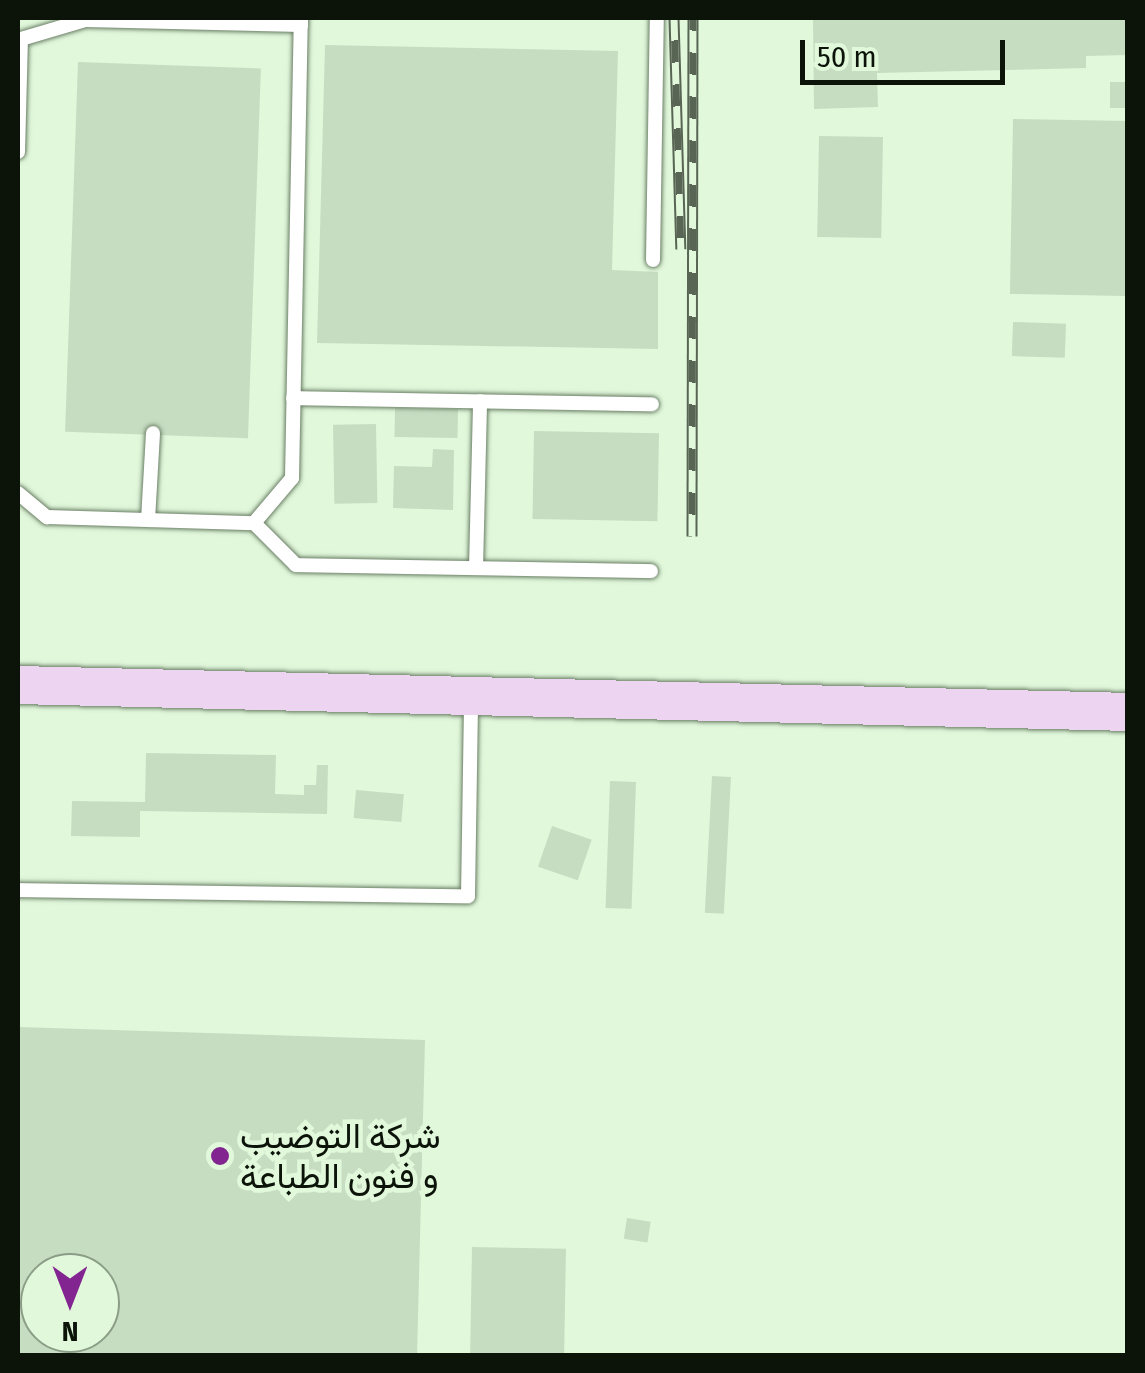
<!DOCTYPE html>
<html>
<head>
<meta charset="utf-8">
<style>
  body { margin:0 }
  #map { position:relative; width:1145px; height:1373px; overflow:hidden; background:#e1f8db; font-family:"Fira Sans Condensed",Vazirmatn,sans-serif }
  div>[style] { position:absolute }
  .building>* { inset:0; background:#c7ddc2; transform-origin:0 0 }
  .roads { filter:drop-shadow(0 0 2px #6a7e65) drop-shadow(0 0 2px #6a7e65) }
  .service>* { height:14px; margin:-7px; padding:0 7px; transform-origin:7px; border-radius:7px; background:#fff }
  .secondary>* { height:38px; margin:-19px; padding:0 19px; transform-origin:19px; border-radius:19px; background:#edd4f0 }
  .rail>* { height:11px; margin-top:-5.5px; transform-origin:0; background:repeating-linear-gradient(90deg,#e1f8db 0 22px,#586554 0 44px); box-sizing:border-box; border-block:2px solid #586554 }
  .dots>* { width:28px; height:28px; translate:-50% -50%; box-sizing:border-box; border:5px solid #e1f8db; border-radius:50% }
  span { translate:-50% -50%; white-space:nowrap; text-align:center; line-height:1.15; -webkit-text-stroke:9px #e1f8db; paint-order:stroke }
  .poi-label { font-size:35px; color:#0c140a }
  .left { translate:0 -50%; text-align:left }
  .frame { position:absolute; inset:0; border:20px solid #0c140a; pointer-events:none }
  .north { position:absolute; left:20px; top:1253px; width:100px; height:100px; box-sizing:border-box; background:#e1f8db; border:2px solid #8c9d87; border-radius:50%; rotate:180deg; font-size:28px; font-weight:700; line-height:40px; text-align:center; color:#0c140a }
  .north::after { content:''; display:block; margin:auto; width:35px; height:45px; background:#832590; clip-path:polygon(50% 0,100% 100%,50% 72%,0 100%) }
  .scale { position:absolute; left:800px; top:40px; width:205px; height:45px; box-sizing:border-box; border:5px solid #0c140a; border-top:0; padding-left:12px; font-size:30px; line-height:35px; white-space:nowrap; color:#0c140a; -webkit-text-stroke:8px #e1f8db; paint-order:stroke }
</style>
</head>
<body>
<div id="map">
  <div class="building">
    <div style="clip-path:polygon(813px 18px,1128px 18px,1128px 55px,1086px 56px,1086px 68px,877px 73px,878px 107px,814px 109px)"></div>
    <div style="clip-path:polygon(325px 45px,618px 51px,612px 270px,658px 272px,658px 349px,317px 343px)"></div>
    <div style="left:78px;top:62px;width:183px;height:370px;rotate:2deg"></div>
    <div style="left:1110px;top:82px;width:18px;height:26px"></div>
    <div style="left:1013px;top:119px;width:115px;height:175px;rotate:1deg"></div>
    <div style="left:819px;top:136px;width:64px;height:101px;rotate:1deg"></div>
    <div style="left:1013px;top:322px;width:53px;height:34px;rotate:2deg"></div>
    <div style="left:395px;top:408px;width:63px;height:29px;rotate:1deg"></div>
    <div style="left:376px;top:424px;width:79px;height:43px;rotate:89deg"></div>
    <div style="left:534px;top:431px;width:125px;height:88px;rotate:1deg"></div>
    <div style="clip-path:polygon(433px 449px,454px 450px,453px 510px,393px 508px,394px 466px,432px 467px)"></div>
    <div style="clip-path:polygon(146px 753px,276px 755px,275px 794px,304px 795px,304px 785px,316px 785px,317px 765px,328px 765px,327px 814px,140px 811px,140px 837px,71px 836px,72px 801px,145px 802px)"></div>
    <div style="left:712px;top:776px;width:19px;height:137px;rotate:3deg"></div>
    <div style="left:610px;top:781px;width:26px;height:127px;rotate:2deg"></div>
    <div style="left:356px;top:790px;width:48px;height:28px;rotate:5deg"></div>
    <div style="left:552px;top:826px;width:42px;height:43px;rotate:19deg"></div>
    <div style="clip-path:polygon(evenodd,18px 1027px,425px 1040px,417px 1356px,18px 1356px,18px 1027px,40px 1273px,100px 1273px,100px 1333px,40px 1333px,40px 1273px)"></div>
    <div style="left:627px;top:1218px;width:24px;height:21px;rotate:9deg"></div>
    <div style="left:472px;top:1247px;width:94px;height:109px;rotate:1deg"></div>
  </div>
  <div class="roads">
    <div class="service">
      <div style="left:18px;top:152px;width:113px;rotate:-88.5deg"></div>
      <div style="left:21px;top:39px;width:67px;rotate:-16.5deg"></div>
      <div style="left:85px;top:20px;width:216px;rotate:1.3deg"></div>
      <div style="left:301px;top:25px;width:7px;rotate:-90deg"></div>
      <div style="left:653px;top:260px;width:242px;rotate:-89.1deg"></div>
      <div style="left:293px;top:398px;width:359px;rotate:1deg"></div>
      <div style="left:18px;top:493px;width:38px;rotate:40deg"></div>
      <div style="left:47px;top:517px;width:207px;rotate:1.7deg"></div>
      <div style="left:254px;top:523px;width:59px;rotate:-49.8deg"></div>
      <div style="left:292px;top:478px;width:453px;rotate:-88.9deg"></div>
      <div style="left:148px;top:520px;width:87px;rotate:-86.7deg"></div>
      <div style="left:254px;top:523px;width:59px;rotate:45deg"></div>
      <div style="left:296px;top:565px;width:355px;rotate:1deg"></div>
      <div style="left:476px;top:568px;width:167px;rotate:-88.6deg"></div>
      <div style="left:18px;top:890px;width:450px;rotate:0.8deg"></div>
      <div style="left:468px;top:896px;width:199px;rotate:-89.1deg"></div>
    </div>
    <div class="secondary">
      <div style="left:18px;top:685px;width:1110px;rotate:1.39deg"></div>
    </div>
  </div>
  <div class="rail">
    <div style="left:674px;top:18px;width:231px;rotate:88.3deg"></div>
    <div style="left:692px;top:536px;width:518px;rotate:-89.89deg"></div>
  </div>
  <div class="dots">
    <div style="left:220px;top:1156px;background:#832590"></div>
  </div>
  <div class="poi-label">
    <span class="left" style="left:240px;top:1156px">شركة التوضيب<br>و فنون الطباعة</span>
  </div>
  <div class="frame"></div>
  <div class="north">N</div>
  <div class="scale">50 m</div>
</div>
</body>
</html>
